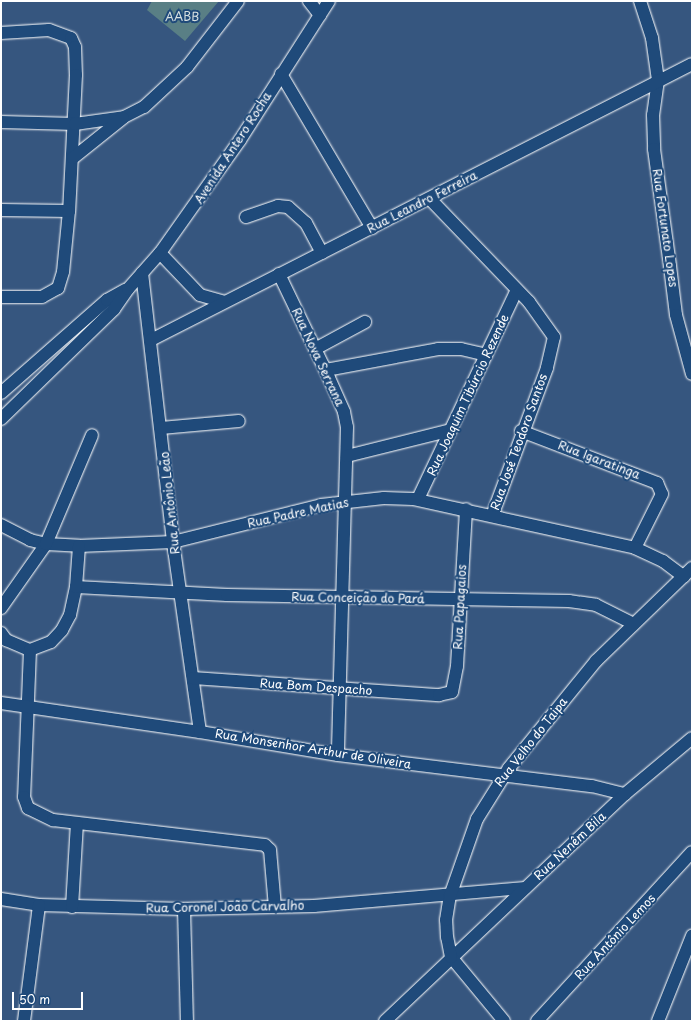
<!DOCTYPE html>
<html>
<head>
<meta charset="utf-8">
<style>
  body { margin:0 }
  #map { position:relative; width:693px; height:1022px; overflow:hidden; background:#36567f; font-family:"Playpen Sans",sans-serif }
  div>[style] { position:absolute }
  .green>* { inset:0; background:#597f85 }
  .roads { filter:drop-shadow(0 0 1px #fff) drop-shadow(0 0 1px #fff) }
  .minor>* { height:12px; margin:-6px; padding:0 6px; transform-origin:6px; border-radius:6px; background:#1f4a7a }
  span { translate:-50% -50%; white-space:nowrap; text-align:center; line-height:1.15; -webkit-text-stroke:4px #1f4a7a; paint-order:stroke }
  .park-label { font-size:12px; color:#d6dfe0 }
  .street-label { font-size:12px; color:#fff }
  .frame { position:absolute; inset:0; border:2px solid #fff; pointer-events:none }
  .scale { position:absolute; left:12px; top:992px; width:71px; height:18px; box-sizing:border-box; border:2px solid #fff; border-top:0; padding-left:5px; font-size:12px; line-height:14px; white-space:nowrap; color:#fff; -webkit-text-stroke:3px #1f4a7a; paint-order:stroke }
</style>
</head>
<body>
<div id="map">
  <div class="green">
    <div style="clip-path:polygon(152px 1px,219px 1px,185px 41px,147px 10px)"></div>
  </div>
  <div class="roads">
    <div class="minor">
      <div style="left:309px;top:1px;width:18px;rotate:52deg"></div>
      <div style="left:640px;top:1px;width:39px;rotate:72deg"></div>
      <div style="left:652px;top:38px;width:42px;rotate:81.9deg"></div>
      <div style="left:658px;top:80px;width:35px;rotate:98deg"></div>
      <div style="left:653px;top:115px;width:34px;rotate:88deg"></div>
      <div style="left:654px;top:149px;width:118px;rotate:82.2deg"></div>
      <div style="left:670px;top:266px;width:49px;rotate:83deg"></div>
      <div style="left:676px;top:315px;width:61px;rotate:74.8deg"></div>
      <div style="left:1px;top:33px;width:48px;rotate:-3.6deg"></div>
      <div style="left:49px;top:30px;width:23px;rotate:20deg"></div>
      <div style="left:71px;top:38px;width:10px;rotate:66deg"></div>
      <div style="left:75px;top:47px;width:28px;rotate:88deg"></div>
      <div style="left:76px;top:75px;width:136px;rotate:92.9deg"></div>
      <div style="left:69px;top:211px;width:61px;rotate:95.6deg"></div>
      <div style="left:63px;top:272px;width:17px;rotate:107deg"></div>
      <div style="left:58px;top:288px;width:18px;rotate:151deg"></div>
      <div style="left:42px;top:297px;width:41px;rotate:180deg"></div>
      <div style="left:281px;top:74px;width:179px;rotate:59.4deg"></div>
      <div style="left:1px;top:122px;width:74px;rotate:1.5deg"></div>
      <div style="left:75px;top:124px;width:49px;rotate:-8.1deg"></div>
      <div style="left:124px;top:117px;width:22px;rotate:-27deg"></div>
      <div style="left:144px;top:107px;width:59px;rotate:-42.9deg"></div>
      <div style="left:187px;top:67px;width:83px;rotate:-52.3deg"></div>
      <div style="left:73px;top:158px;width:64px;rotate:-38.7deg"></div>
      <div style="left:430px;top:199px;width:143px;rotate:46.1deg"></div>
      <div style="left:529px;top:302px;width:43px;rotate:54.5deg"></div>
      <div style="left:554px;top:337px;width:32px;rotate:103deg"></div>
      <div style="left:547px;top:368px;width:158px;rotate:110.4deg"></div>
      <div style="left:1px;top:210px;width:68px;rotate:0.8deg"></div>
      <div style="left:246px;top:217px;width:34px;rotate:-19deg"></div>
      <div style="left:278px;top:206px;width:10px;rotate:6deg"></div>
      <div style="left:288px;top:207px;width:24px;rotate:42deg"></div>
      <div style="left:306px;top:223px;width:34px;rotate:62deg"></div>
      <div style="left:160px;top:253px;width:58px;rotate:46.4deg"></div>
      <div style="left:200px;top:295px;width:25px;rotate:16deg"></div>
      <div style="left:142px;top:273px;width:271px;rotate:83.4deg"></div>
      <div style="left:173px;top:542px;width:192px;rotate:81.9deg"></div>
      <div style="left:279px;top:274px;width:115px;rotate:64.3deg"></div>
      <div style="left:329px;top:378px;width:37px;rotate:66deg"></div>
      <div style="left:344px;top:412px;width:15px;rotate:79deg"></div>
      <div style="left:347px;top:427px;width:328px;rotate:91.6deg"></div>
      <div style="left:151px;top:340px;width:607px;rotate:-27.03deg"></div>
      <div style="left:315px;top:349px;width:57px;rotate:-28.4deg"></div>
      <div style="left:326px;top:370px;width:114px;rotate:-10.6deg"></div>
      <div style="left:438px;top:349px;width:23px"></div>
      <div style="left:461px;top:349px;width:26px;rotate:13deg"></div>
      <div style="left:1px;top:393px;width:141px;rotate:-41.3deg"></div>
      <div style="left:107px;top:300px;width:21px;rotate:-29deg"></div>
      <div style="left:1px;top:419px;width:158px;rotate:-44.2deg"></div>
      <div style="left:114px;top:309px;width:24px;rotate:-55deg"></div>
      <div style="left:128px;top:289px;width:48px;rotate:-48.4deg"></div>
      <div style="left:160px;top:253px;width:138px;rotate:-54.7deg"></div>
      <div style="left:240px;top:140px;width:165px;rotate:-57.4deg"></div>
      <div style="left:161px;top:428px;width:78px;rotate:-5.1deg"></div>
      <div style="left:521px;top:431px;width:146px;rotate:20.9deg"></div>
      <div style="left:657px;top:483px;width:12px;rotate:66deg"></div>
      <div style="left:662px;top:494px;width:60px;rotate:116.6deg"></div>
      <div style="left:347px;top:456px;width:107px;rotate:-14deg"></div>
      <div style="left:418px;top:499px;width:231px;rotate:-64.7deg"></div>
      <div style="left:1px;top:525px;width:33px;rotate:27deg"></div>
      <div style="left:30px;top:540px;width:16px;rotate:14deg"></div>
      <div style="left:46px;top:544px;width:33px;rotate:3deg"></div>
      <div style="left:79px;top:546px;width:94px;rotate:-2.4deg"></div>
      <div style="left:173px;top:542px;width:153px;rotate:-14deg"></div>
      <div style="left:321px;top:505px;width:63px;rotate:-6.3deg"></div>
      <div style="left:384px;top:498px;width:29px;rotate:2deg"></div>
      <div style="left:413px;top:499px;width:227px;rotate:12.4deg"></div>
      <div style="left:635px;top:548px;width:31px;rotate:25deg"></div>
      <div style="left:663px;top:561px;width:26px;rotate:37deg"></div>
      <div style="left:76px;top:587px;width:151px;rotate:3deg"></div>
      <div style="left:227px;top:595px;width:342px;rotate:1deg"></div>
      <div style="left:569px;top:601px;width:27px;rotate:8deg"></div>
      <div style="left:596px;top:605px;width:42px;rotate:26.6deg"></div>
      <div style="left:1px;top:608px;width:78px;rotate:-54.9deg"></div>
      <div style="left:46px;top:544px;width:118px;rotate:-67.1deg"></div>
      <div style="left:1px;top:633px;width:9px;rotate:54deg"></div>
      <div style="left:6px;top:640px;width:26px;rotate:23deg"></div>
      <div style="left:30px;top:650px;width:22px;rotate:-21deg"></div>
      <div style="left:51px;top:642px;width:16px;rotate:-47deg"></div>
      <div style="left:62px;top:630px;width:17px;rotate:-62deg"></div>
      <div style="left:70px;top:615px;width:29px;rotate:-78deg"></div>
      <div style="left:76px;top:587px;width:41px;rotate:-85.8deg"></div>
      <div style="left:30px;top:650px;width:147px;rotate:92.3deg"></div>
      <div style="left:24px;top:797px;width:12px;rotate:70deg"></div>
      <div style="left:28px;top:808px;width:28px;rotate:26deg"></div>
      <div style="left:53px;top:820px;width:213px;rotate:6.7deg"></div>
      <div style="left:265px;top:845px;width:7px;rotate:45deg"></div>
      <div style="left:270px;top:850px;width:57px;rotate:85deg"></div>
      <div style="left:193px;top:678px;width:247px;rotate:4deg"></div>
      <div style="left:439px;top:695px;width:13px;rotate:-13deg"></div>
      <div style="left:452px;top:692px;width:26px;rotate:-79deg"></div>
      <div style="left:457px;top:666px;width:157px;rotate:-86.7deg"></div>
      <div style="left:1px;top:703px;width:201px;rotate:8.3deg"></div>
      <div style="left:200px;top:732px;width:140px;rotate:9.5deg"></div>
      <div style="left:338px;top:755px;width:256px;rotate:7deg"></div>
      <div style="left:592px;top:786px;width:34px;rotate:14deg"></div>
      <div style="left:1px;top:899px;width:38px;rotate:9deg"></div>
      <div style="left:39px;top:905px;width:145px;rotate:1.6deg"></div>
      <div style="left:184px;top:909px;width:130px;rotate:-1.3deg"></div>
      <div style="left:314px;top:906px;width:212px;rotate:-4.9deg"></div>
      <div style="left:72px;top:907px;width:84px;rotate:-86.6deg"></div>
      <div style="left:184px;top:909px;width:112px;rotate:88.5deg"></div>
      <div style="left:24px;top:1021px;width:117px;rotate:-82.6deg"></div>
      <div style="left:385px;top:1021px;width:330px;rotate:-43.4deg"></div>
      <div style="left:625px;top:794px;width:87px;rotate:-39.9deg"></div>
      <div style="left:504px;top:1021px;width:83px;rotate:-129.6deg"></div>
      <div style="left:451px;top:957px;width:20px;rotate:-101deg"></div>
      <div style="left:447px;top:937px;width:17px;rotate:-93deg"></div>
      <div style="left:446px;top:920px;width:24px;rotate:-81deg"></div>
      <div style="left:450px;top:896px;width:82px;rotate:-70.7deg"></div>
      <div style="left:477px;top:819px;width:60px;rotate:-57.9deg"></div>
      <div style="left:509px;top:768px;width:138px;rotate:-50.9deg"></div>
      <div style="left:596px;top:661px;width:134px;rotate:-44.1deg"></div>
      <div style="left:537px;top:1021px;width:229px;rotate:-47.5deg"></div>
      <div style="left:658px;top:1021px;width:92px;rotate:-68.2deg"></div>
    </div>
  </div>
  <div class="park-label">
    <span style="left:182px;top:17px">AABB</span>
  </div>
  <div class="street-label">
    <span style="left:233px;top:148px;rotate:-57deg">Avenida Antero Rocha</span>
    <span style="left:422px;top:202px;rotate:-27deg">Rua Leandro Ferreira</span>
    <span style="left:665px;top:228px;rotate:82deg">Rua Fortunato Lopes</span>
    <span style="left:318px;top:357px;rotate:65deg">Rua Nova Serrana</span>
    <span style="left:468px;top:395px;rotate:-65deg">Rua Joaquim Tibúrcio Rezende</span>
    <span style="left:519px;top:442px;rotate:-70deg">Rua José Teodoro Santos</span>
    <span style="left:599px;top:460px;rotate:21deg">Rua Igaratinga</span>
    <span style="left:170px;top:503px;rotate:-96deg">Rua Antônio Leão</span>
    <span style="left:298px;top:513px;rotate:-12deg">Rua Padre Matias</span>
    <span style="left:358px;top:598px;rotate:1deg">Rua Conceição do Pará</span>
    <span style="left:460px;top:607px;rotate:-87deg">Rua Papagaios</span>
    <span style="left:316px;top:687px;rotate:4deg">Rua Bom Despacho</span>
    <span style="left:531px;top:742px;rotate:-52deg">Rua Velho do Taipa</span>
    <span style="left:313px;top:749px;rotate:9deg">Rua Monsenhor Arthur de Oliveira</span>
    <span style="left:570px;top:846px;rotate:-43deg">Rua Nenêm Bila</span>
    <span style="left:225px;top:907px;rotate:-1deg">Rua Coronel João Carvalho</span>
    <span style="left:615px;top:937px;rotate:-47deg">Rua Antônio Lemos</span>
  </div>
  <div class="frame"></div>
  <div class="scale">50 m</div>
</div>
</body>
</html>
